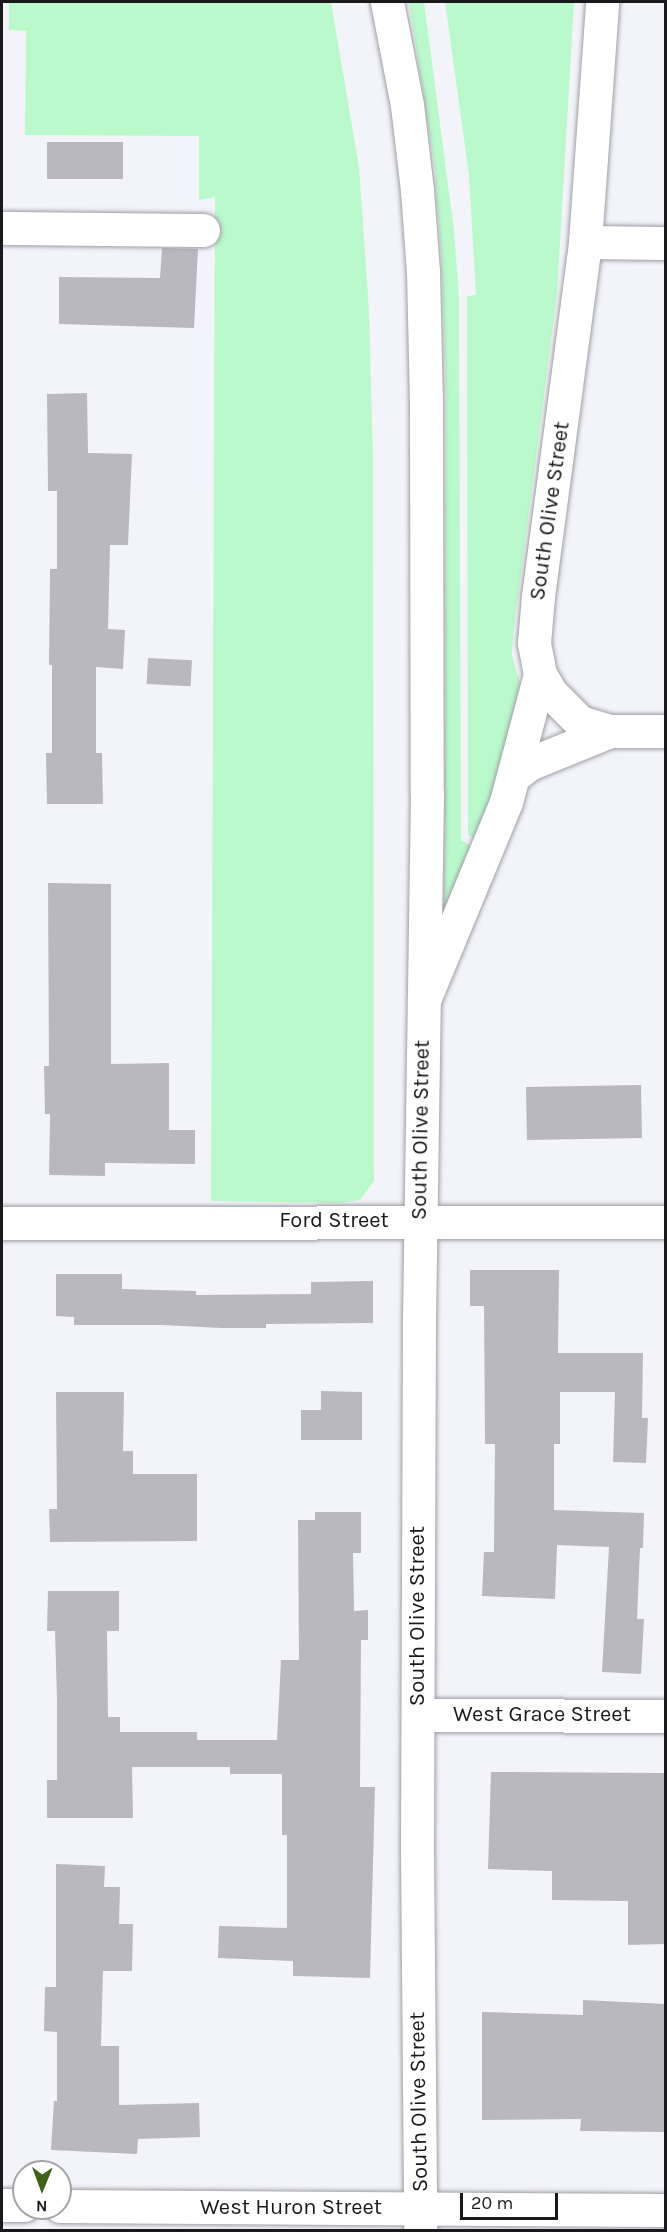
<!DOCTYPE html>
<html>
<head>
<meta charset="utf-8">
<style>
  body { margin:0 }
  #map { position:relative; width:667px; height:2232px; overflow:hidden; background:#f3f4fa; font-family:Karla,sans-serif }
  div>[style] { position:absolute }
  .green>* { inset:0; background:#baf9ca }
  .building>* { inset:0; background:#b9b8be; transform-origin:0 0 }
  .roads { filter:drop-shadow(0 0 2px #9e9fa5) drop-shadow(0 0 2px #9e9fa5) }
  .street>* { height:33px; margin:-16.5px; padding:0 16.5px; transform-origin:16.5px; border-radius:16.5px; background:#fff }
  .secondary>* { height:33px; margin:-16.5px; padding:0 16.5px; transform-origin:16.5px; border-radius:16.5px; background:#fff }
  span { translate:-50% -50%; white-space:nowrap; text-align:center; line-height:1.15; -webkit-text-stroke:6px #fff; paint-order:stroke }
  .street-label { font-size:22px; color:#19191b }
  .frame { position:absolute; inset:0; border:3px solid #19191b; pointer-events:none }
  .north { position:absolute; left:12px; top:2160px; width:60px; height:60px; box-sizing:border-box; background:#fff; border:2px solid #a3a3a4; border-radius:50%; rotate:181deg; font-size:16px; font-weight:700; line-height:24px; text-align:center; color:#19191b }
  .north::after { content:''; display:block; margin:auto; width:21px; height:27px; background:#406218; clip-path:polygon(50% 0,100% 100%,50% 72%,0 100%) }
  .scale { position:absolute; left:460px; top:2193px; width:98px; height:27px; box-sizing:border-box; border:3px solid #19191b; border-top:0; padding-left:8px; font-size:18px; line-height:21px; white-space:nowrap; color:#19191b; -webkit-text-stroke:4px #fff; paint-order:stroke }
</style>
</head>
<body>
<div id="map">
  <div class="green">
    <div style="clip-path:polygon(9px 2px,331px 2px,359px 167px,369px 310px,373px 461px,374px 1181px,360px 1200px,341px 1203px,211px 1201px,215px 197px,199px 200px,199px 136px,25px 135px,26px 31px,9px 30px)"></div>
    <div style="clip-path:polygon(409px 2px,424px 2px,454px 230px,459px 297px,461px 840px,473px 847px,447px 906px,444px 904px,446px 396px,442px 267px,435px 169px)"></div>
    <div style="clip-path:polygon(445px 2px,574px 2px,557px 295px,513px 636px,512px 655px,520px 683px,503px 762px,476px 839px,468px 835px,467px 296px,476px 295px,469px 175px)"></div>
  </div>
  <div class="building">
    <div style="left:47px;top:142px;width:76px;height:37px"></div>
    <div style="clip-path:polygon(162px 248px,198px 249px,194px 328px,59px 324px,59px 277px,160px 278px)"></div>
    <div style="clip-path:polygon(87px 393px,88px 453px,132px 454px,128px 545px,110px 545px,108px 629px,125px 630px,123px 669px,96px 667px,96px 753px,102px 753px,103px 804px,47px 804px,46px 753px,52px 753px,52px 665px,49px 665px,50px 569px,57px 569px,57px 491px,48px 491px,47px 394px)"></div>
    <div style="left:148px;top:658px;width:44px;height:26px;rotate:3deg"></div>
    <div style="clip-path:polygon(48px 883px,111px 884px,111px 1064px,169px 1063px,169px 1130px,195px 1130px,195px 1164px,105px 1163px,105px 1176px,49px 1175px,50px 1114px,45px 1114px,44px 1066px,49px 1066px)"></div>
    <div style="left:641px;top:1085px;width:53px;height:115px;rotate:89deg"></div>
    <div style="clip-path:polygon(470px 1270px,559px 1270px,558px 1353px,643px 1353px,642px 1418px,648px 1418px,646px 1463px,613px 1462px,615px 1392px,560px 1392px,560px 1444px,554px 1444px,554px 1510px,644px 1513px,643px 1548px,640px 1548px,637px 1619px,644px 1619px,641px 1674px,602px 1672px,609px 1547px,557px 1545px,555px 1599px,482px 1596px,484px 1552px,494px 1552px,495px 1444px,485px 1444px,484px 1306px,470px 1306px)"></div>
    <div style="clip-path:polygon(56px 1274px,122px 1274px,122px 1289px,196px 1291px,196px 1295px,311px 1294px,311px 1282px,373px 1281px,373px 1323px,266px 1324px,266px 1328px,221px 1328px,162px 1325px,74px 1325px,74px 1317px,56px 1316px)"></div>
    <div style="clip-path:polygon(321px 1391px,362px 1392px,362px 1440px,301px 1440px,301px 1410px,321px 1410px)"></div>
    <div style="clip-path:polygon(56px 1392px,124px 1392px,123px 1451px,133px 1451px,133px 1474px,197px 1474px,197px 1541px,50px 1542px,49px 1509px,57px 1509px)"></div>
    <div style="clip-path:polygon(315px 1512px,361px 1512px,361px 1553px,353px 1553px,354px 1611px,368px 1610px,368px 1640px,361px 1640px,360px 1787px,375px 1787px,370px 1978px,293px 1976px,293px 1961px,218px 1958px,219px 1926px,287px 1928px,287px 1835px,282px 1835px,282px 1774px,230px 1774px,230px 1767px,132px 1767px,133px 1818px,47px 1818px,47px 1780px,57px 1780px,57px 1699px,55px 1631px,47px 1631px,48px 1591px,119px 1591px,119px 1631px,107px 1631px,108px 1717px,120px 1717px,120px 1732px,197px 1732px,197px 1740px,277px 1740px,281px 1660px,299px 1660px,298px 1520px,315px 1520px)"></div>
    <div style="clip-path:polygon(491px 1772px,666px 1773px,666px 1944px,628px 1945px,628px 1901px,552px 1900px,552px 1871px,488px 1869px)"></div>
    <div style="clip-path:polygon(56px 1864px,105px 1866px,104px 1887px,120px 1887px,119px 1924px,133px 1924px,132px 1971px,103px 1971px,101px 2046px,119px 2046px,119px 2105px,199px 2103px,200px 2137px,138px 2139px,137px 2154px,51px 2150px,54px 2101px,57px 2101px,57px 2032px,44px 2031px,45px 1987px,56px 1987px)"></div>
    <div style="clip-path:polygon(583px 2000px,666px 2004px,666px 2132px,580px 2131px,581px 2119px,482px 2120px,482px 2012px,583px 2015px)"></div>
  </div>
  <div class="roads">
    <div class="street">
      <div style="left:2px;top:228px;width:201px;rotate:0.6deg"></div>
      <div style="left:585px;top:242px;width:81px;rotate:0.7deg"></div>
      <div style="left:540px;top:674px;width:22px;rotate:60deg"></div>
      <div style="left:551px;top:693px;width:41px;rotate:45deg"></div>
      <div style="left:580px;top:722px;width:31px;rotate:17deg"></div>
      <div style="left:610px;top:731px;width:56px"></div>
      <div style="left:515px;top:775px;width:18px;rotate:-38deg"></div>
      <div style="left:529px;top:764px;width:87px;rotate:-22.2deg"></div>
      <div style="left:424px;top:1000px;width:214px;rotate:-67.5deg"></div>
      <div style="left:506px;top:802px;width:132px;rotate:-75.1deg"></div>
      <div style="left:540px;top:674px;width:32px;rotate:-101deg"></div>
      <div style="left:534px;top:643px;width:47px;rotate:-85.1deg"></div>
      <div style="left:538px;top:596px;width:357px;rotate:-82.4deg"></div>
      <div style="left:585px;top:242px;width:241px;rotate:-85.9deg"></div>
      <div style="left:419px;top:1715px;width:247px;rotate:0.2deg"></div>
      <div style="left:2px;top:2205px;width:22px"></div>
      <div style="left:60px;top:2206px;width:606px;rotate:0.38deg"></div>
    </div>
    <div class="secondary">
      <div style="left:387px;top:2px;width:105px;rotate:79deg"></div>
      <div style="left:407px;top:105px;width:86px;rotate:83.3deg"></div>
      <div style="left:417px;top:190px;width:81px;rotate:85.8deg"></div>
      <div style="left:423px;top:271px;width:136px;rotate:88.7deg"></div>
      <div style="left:426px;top:407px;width:386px;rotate:89.9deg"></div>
      <div style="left:427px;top:793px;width:526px;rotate:90.87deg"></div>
      <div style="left:419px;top:1319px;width:532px;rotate:90.22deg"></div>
      <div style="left:417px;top:1851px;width:379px;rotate:89.5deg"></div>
      <div style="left:2px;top:1223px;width:664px;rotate:-0.09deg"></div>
    </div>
  </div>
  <div class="street-label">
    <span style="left:550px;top:511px;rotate:-82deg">South Olive Street</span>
    <span style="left:421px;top:1130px;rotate:-89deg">South Olive Street</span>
    <span style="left:334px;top:1221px">Ford Street</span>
    <span style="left:418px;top:1616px;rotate:-90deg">South Olive Street</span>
    <span style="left:542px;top:1715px">West Grace Street</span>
    <span style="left:419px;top:2102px;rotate:-91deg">South Olive Street</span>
    <span style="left:291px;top:2208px">West Huron Street</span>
  </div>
  <div class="frame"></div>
  <div class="north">N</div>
  <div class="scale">20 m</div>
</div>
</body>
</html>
